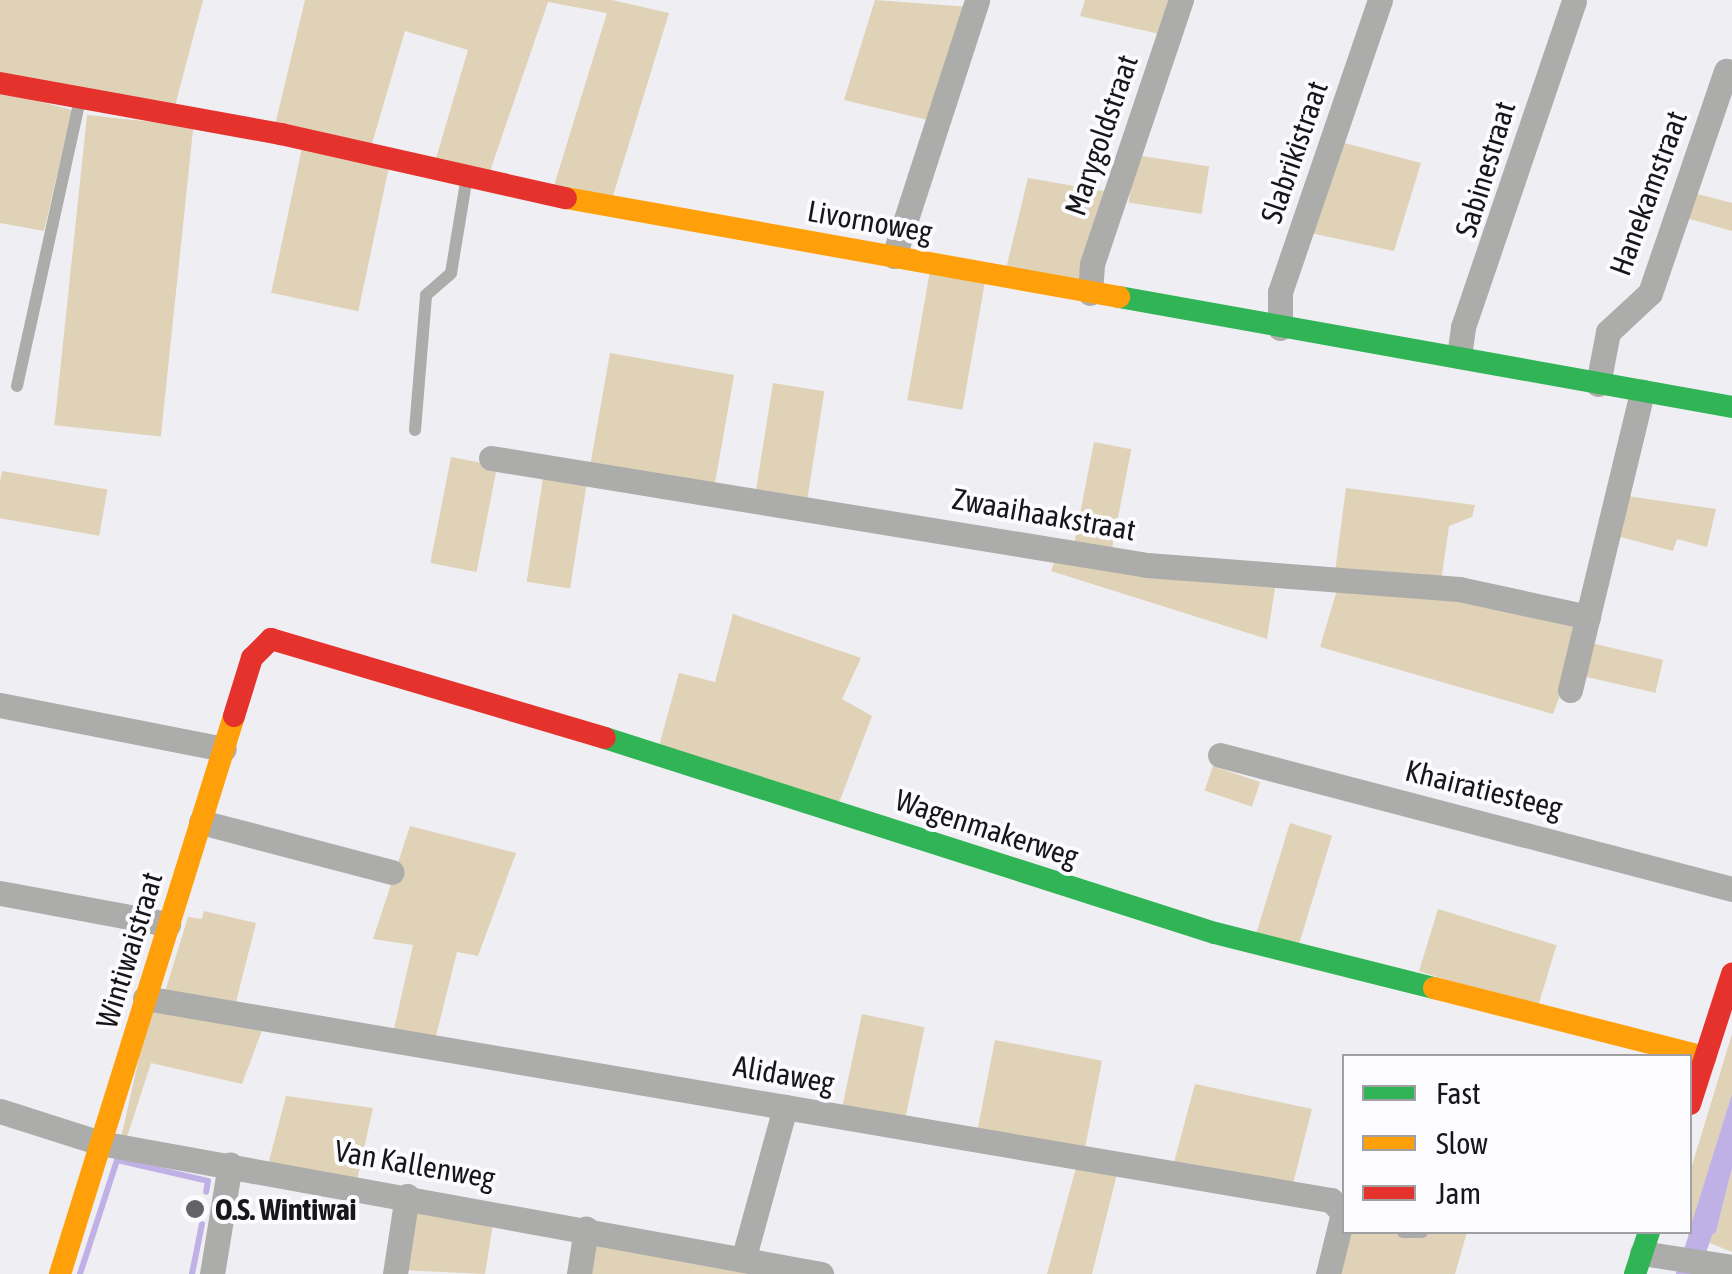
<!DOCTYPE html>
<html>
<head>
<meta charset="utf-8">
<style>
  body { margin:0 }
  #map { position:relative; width:1732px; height:1274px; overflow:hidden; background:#efeef2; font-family:"Asap Condensed",sans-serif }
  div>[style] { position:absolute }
  .green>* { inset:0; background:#dfd2b7; transform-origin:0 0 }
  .water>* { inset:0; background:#bfb1e6 }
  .stream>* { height:6px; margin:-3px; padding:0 3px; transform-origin:3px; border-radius:3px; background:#bfb1e6 }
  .canal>* { height:22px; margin:-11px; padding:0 11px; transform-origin:11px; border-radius:11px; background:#bfb1e6 }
  .lane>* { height:12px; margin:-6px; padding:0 6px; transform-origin:6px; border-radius:6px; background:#acacab }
  .street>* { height:25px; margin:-12.5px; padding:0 12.5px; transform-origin:12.5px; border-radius:12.5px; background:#acacab }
  .fast>* { height:22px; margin:-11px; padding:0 11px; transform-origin:11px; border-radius:11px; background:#30b455 }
  .slow>* { height:22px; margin:-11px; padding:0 11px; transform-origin:11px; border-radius:11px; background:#ff9f0a }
  .jam>* { height:22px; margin:-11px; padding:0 11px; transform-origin:11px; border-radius:11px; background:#e5322d }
  .dots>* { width:28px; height:28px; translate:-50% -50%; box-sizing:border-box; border:5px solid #fcfbff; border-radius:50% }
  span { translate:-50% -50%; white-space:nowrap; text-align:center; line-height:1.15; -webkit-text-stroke:8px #fcfbff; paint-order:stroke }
  .street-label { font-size:30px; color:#171618 }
  .poi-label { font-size:30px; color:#171618; font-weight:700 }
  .left { translate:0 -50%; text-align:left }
  .legend { position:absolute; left:1342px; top:1054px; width:350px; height:180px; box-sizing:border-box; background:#fcfbff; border:2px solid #a09fa3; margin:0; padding:12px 18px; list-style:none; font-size:30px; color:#171618 }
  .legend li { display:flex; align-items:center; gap:20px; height:50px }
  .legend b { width:50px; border:2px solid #a09fa3 }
</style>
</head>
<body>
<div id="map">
  <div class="green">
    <div style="clip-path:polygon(0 0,203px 0,175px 106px,0 75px)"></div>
    <div style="clip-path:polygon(305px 0,612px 0,669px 13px,612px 199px,553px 189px,607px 13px,548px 2px,488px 177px,434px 165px,468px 50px,405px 31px,371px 147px,275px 125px)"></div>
    <div style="clip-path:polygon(875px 0,970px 7px,932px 121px,844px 100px)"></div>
    <div style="clip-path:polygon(1085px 0,1176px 0,1164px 35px,1080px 16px)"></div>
    <div style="clip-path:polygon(0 91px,72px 110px,44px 231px,0 223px)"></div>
    <div style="left:87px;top:115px;width:107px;height:312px;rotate:6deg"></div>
    <div style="clip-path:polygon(1337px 141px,1421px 163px,1394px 251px,1306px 232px)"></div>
    <div style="left:302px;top:148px;width:89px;height:148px;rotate:12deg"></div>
    <div style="left:1136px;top:155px;width:74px;height:48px;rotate:9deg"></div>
    <div style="clip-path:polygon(1028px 178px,1109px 192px,1082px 282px,1006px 269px)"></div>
    <div style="clip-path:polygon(1694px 193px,1732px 203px,1732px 231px,1686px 218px)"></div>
    <div style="left:930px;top:271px;width:56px;height:131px;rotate:10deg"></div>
    <div style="left:610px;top:353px;width:126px;height:115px;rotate:10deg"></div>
    <div style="left:773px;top:383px;width:52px;height:108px;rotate:9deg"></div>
    <div style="left:1094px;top:442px;width:38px;height:106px;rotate:11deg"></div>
    <div style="left:451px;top:457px;width:47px;height:108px;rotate:11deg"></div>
    <div style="left:2px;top:471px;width:107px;height:47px;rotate:10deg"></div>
    <div style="left:544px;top:472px;width:44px;height:111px;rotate:9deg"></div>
    <div style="clip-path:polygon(1346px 488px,1475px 505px,1472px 517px,1449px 526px,1441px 581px,1335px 572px)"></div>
    <div style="clip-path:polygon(1627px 496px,1716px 509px,1707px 547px,1677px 539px,1673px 551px,1617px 536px)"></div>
    <div style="clip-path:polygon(1057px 555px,1276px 582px,1267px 639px,1051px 571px)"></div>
    <div style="clip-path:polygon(1339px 583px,1576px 619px,1570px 668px,1553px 714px,1320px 647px)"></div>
    <div style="clip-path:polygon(733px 614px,861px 658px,842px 699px,872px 716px,837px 808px,658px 750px,679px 673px,715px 682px)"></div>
    <div style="left:1591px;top:643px;width:74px;height:34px;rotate:13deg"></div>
    <div style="left:1213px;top:766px;width:50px;height:26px;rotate:19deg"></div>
    <div style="left:1290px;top:823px;width:44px;height:118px;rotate:17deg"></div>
    <div style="clip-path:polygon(410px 826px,516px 853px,478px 956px,457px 952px,435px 1040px,393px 1033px,413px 945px,373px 939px)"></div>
    <div style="left:1438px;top:909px;width:124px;height:65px;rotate:17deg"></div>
    <div style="clip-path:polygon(204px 911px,256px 923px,235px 1006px,164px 995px,188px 917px,202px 919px)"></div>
    <div style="clip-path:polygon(150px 1009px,264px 1025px,242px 1084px,151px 1063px,126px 1140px,121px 1138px)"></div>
    <div style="left:862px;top:1014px;width:64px;height:95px;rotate:12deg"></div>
    <div style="clip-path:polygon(1732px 1034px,1732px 1094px,1690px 1231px,1690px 1172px)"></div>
    <div style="left:995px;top:1040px;width:109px;height:95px;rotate:11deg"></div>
    <div style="clip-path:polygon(1195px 1084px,1312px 1109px,1293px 1184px,1173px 1166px)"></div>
    <div style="clip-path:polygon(286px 1096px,373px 1108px,357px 1180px,268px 1165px)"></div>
    <div style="clip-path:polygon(1077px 1164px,1118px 1170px,1092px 1274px,1047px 1274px)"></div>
    <div style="clip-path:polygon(1732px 1168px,1732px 1252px,1705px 1241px,1716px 1232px)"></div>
    <div style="clip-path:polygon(412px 1211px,494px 1218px,485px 1274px,400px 1270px)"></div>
    <div style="clip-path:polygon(1346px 1232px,1467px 1232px,1455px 1274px,1334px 1274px)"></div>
    <div style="clip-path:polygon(591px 1244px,752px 1274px,584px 1274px)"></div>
  </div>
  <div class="water">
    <div style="clip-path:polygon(1732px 1094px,1732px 1168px,1716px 1232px,1705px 1241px,1688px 1235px)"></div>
  </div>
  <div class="stream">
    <div style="left:80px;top:1274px;width:120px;rotate:-72deg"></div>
    <div style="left:117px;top:1160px;width:93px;rotate:13deg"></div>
    <div style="left:208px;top:1181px;width:11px;rotate:100deg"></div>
    <div style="left:192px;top:1274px;width:51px;rotate:-78.7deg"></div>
  </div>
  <div class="canal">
    <div style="left:1687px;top:1274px;width:65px;rotate:-71deg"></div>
  </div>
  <div class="lane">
    <div style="left:17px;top:386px;width:294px;rotate:-77.6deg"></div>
    <div style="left:415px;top:430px;width:135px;rotate:-85.3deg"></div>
    <div style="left:426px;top:295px;width:33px;rotate:-41deg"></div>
    <div style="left:451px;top:273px;width:92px;rotate:-80.6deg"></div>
    <div style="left:1403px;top:1232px;width:19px"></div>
  </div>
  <div class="street">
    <div style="left:894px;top:256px;width:269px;rotate:-72deg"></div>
    <div style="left:1090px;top:293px;width:29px;rotate:-86deg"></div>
    <div style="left:1092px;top:264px;width:279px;rotate:-71.4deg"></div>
    <div style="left:1280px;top:328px;width:36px;rotate:-90deg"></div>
    <div style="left:1280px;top:292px;width:309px;rotate:-71.1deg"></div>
    <div style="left:1459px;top:356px;width:29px;rotate:-82deg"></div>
    <div style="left:1463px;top:327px;width:344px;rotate:-71.2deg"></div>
    <div style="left:1598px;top:384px;width:53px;rotate:-79.1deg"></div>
    <div style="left:1608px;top:332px;width:57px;rotate:-42.9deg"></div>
    <div style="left:1650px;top:293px;width:235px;rotate:-71.1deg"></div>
    <div style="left:491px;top:458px;width:665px;rotate:9.26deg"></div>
    <div style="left:1147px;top:565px;width:313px;rotate:4.4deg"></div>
    <div style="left:1459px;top:589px;width:132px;rotate:12.2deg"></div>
    <div style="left:1570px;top:690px;width:307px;rotate:-76.4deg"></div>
    <div style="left:0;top:705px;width:228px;rotate:11.1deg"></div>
    <div style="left:1220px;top:755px;width:529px;rotate:14.67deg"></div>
    <div style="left:201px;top:822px;width:197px;rotate:14.7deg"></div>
    <div style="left:0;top:893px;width:171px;rotate:10.5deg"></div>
    <div style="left:145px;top:998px;width:1203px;rotate:9.67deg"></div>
    <div style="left:1331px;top:1200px;width:18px;rotate:47deg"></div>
    <div style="left:1343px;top:1213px;width:63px;rotate:103.8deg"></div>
    <div style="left:0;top:1111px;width:105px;rotate:17.7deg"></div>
    <div style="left:100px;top:1143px;width:733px;rotate:10.3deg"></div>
    <div style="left:1642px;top:1253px;width:91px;rotate:8.8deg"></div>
    <div style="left:743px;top:1260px;width:159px;rotate:-74.6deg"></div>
    <div style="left:212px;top:1274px;width:111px;rotate:-80.7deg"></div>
    <div style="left:395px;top:1274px;width:79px;rotate:-81.3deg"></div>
    <div style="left:579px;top:1274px;width:46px;rotate:-81.2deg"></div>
  </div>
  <div class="fast">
    <div style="left:1119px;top:297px;width:623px;rotate:10.17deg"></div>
    <div style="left:605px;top:738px;width:640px;rotate:17.73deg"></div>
    <div style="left:1215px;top:933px;width:226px;rotate:14.1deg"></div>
    <div style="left:1635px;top:1274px;width:44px;rotate:-71.6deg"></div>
  </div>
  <div class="slow">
    <div style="left:566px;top:198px;width:562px;rotate:10.15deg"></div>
    <div style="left:1434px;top:988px;width:280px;rotate:14.3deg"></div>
    <div style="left:60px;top:1274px;width:584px;rotate:-72.68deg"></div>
  </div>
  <div class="jam">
    <div style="left:0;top:83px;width:286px;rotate:10.3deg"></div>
    <div style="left:281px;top:134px;width:292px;rotate:12.7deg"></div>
    <div style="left:234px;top:716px;width:61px;rotate:-72.8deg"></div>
    <div style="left:252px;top:658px;width:27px;rotate:-45deg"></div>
    <div style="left:271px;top:639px;width:348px;rotate:16.5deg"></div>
    <div style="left:1690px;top:1104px;width:137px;rotate:-72.1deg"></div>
  </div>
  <div class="dots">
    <div style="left:195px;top:1209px;background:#636264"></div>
  </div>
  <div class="street-label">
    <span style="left:1101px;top:135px;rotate:-71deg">Marygoldstraat</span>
    <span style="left:1294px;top:152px;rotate:-71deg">Slabrikistraat</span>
    <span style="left:1485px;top:169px;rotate:-73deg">Sabinestraat</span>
    <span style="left:1648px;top:193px;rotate:-70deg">Hanekamstraat</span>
    <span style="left:870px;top:221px;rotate:10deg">Livornoweg</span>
    <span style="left:1044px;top:514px;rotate:10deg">Zwaaihaakstraat</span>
    <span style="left:1484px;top:789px;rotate:14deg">Khairatiesteeg</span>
    <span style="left:987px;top:828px;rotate:18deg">Wagenmakerweg</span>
    <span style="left:129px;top:950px;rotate:-73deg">Wintiwaistraat</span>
    <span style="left:784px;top:1074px;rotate:10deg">Alidaweg</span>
    <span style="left:415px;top:1164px;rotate:10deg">Van Kallenweg</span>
  </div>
  <div class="poi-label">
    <span class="left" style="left:215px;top:1209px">O.S. Wintiwai</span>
  </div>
  <ul class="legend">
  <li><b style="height:12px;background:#30b455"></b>Fast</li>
  <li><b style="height:12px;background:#ff9f0a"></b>Slow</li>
  <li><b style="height:12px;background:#e5322d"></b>Jam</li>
  </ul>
</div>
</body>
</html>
